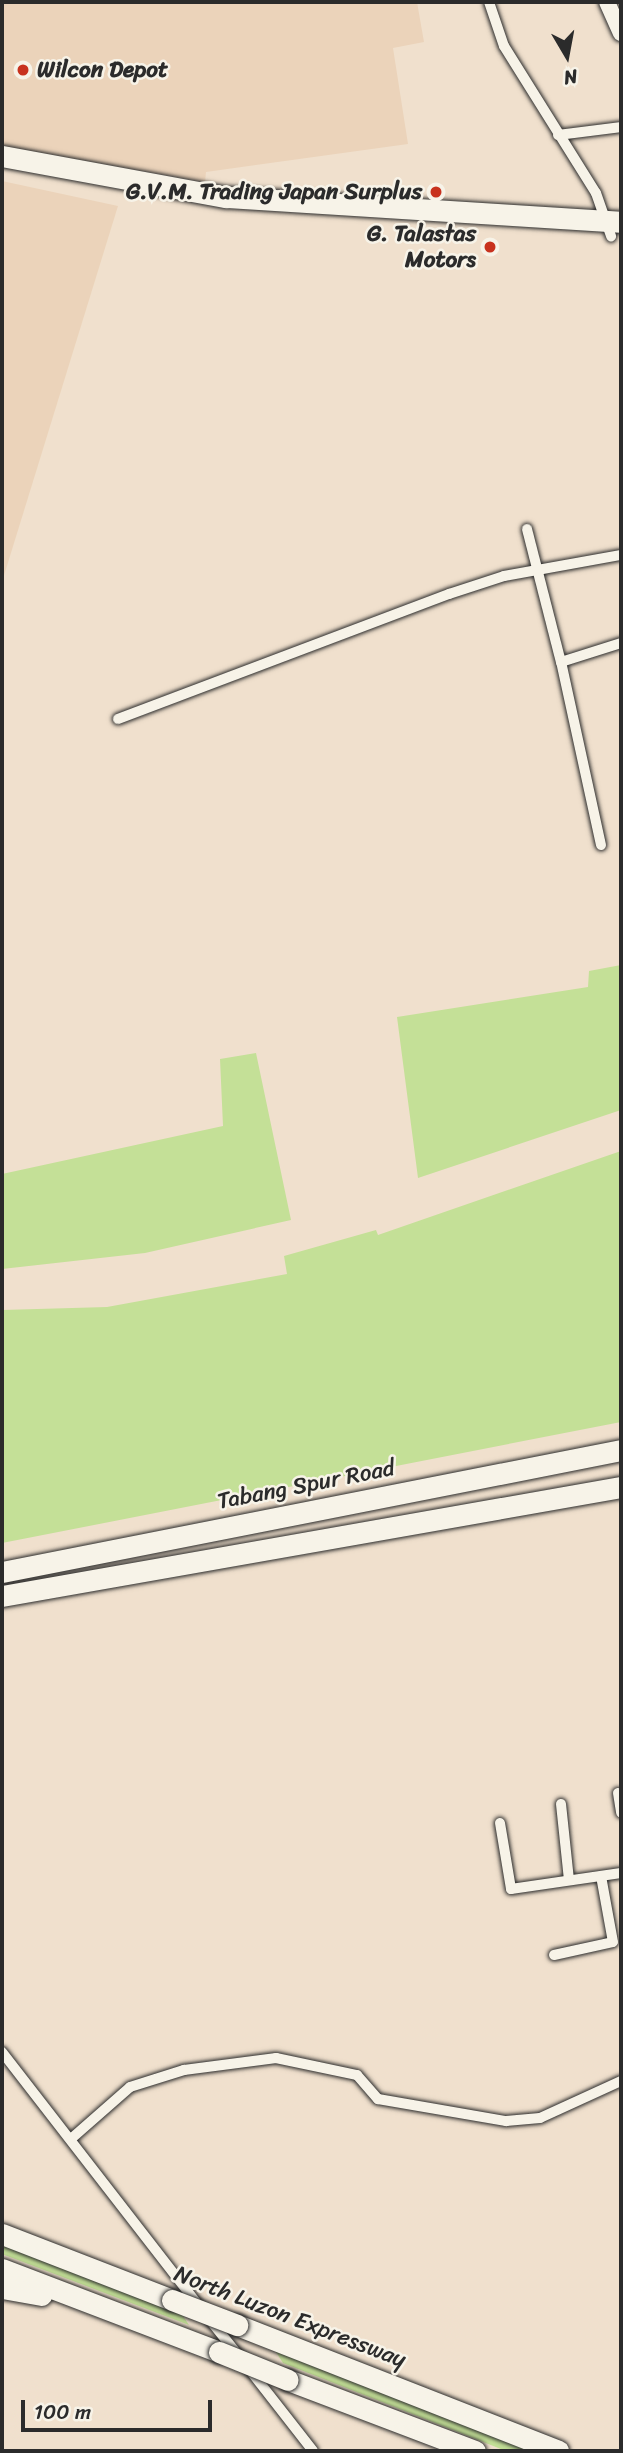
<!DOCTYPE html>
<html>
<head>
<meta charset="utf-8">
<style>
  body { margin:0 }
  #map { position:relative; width:623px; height:2453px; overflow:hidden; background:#f0e0cd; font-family:Sriracha,sans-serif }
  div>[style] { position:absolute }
  .built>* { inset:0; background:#ebd3ba }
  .green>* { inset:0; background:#c4e097 }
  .roads { filter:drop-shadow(0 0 2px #2b2b2b) drop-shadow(0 0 2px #2b2b2b) }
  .street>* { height:10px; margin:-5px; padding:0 5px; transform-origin:5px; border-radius:5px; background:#f7f3e8 }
  .secondary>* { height:16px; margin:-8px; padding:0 8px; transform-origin:8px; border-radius:8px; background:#f7f3e8 }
  .highway>* { height:21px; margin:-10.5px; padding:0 10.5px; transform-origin:10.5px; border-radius:10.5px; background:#f7f3e8 }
  .bridges { filter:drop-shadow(0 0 2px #2b2b2b) drop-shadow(0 0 2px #2b2b2b) }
  .highway-bridge>* { height:21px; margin:-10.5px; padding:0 10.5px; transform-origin:10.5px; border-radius:10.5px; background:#f7f3e8 }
  .dots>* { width:19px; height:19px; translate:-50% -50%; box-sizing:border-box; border:4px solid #f7f3e8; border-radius:50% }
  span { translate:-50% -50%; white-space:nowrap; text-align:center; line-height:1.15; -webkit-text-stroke:5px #f7f3e8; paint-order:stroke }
  .poi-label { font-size:23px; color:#2b2b2b; font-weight:700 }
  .left { translate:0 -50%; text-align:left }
  .right { translate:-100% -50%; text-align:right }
  .street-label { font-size:23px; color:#2b2b2b }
  .frame { position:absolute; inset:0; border:4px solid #2b2b2b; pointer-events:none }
  .north { position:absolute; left:532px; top:21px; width:70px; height:70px; -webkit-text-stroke:5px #f7f3e8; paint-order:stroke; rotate:170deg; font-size:19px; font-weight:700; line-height:28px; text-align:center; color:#2b2b2b }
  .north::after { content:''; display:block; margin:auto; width:24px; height:32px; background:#2b2b2b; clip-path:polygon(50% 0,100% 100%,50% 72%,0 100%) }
  .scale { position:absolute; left:21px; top:2400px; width:191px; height:32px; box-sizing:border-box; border:4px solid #2b2b2b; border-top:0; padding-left:9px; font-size:21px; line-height:24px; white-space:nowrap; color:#2b2b2b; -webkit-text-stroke:5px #f7f3e8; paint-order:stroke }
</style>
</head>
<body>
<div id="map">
  <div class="built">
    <div style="clip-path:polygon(2px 2px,417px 2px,424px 42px,393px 48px,408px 144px,206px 172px,205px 182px,2px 146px)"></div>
    <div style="clip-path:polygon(2px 181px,118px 206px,2px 582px)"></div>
  </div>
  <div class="green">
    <div style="clip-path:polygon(621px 965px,621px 1110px,418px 1178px,397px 1017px,588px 987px,589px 971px)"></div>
    <div style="clip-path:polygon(256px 1053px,291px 1220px,145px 1253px,2px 1269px,2px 1174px,223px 1126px,220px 1059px)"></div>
    <div style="clip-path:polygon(621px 1151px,621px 1422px,2px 1543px,2px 1310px,107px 1307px,287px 1274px,284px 1256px,376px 1230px,378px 1235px)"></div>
    <div style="clip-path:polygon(2px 2245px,179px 2310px,189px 2325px,2px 2254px)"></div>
    <div style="clip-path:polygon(272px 2346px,532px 2451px,506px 2451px,283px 2363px)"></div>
  </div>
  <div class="roads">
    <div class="street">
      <div style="left:489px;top:2px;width:46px;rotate:71.2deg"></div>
      <div style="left:504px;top:46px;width:173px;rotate:58deg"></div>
      <div style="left:596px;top:193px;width:46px;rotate:70.8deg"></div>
      <div style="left:558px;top:135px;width:64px;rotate:-7.2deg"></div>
      <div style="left:527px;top:529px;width:137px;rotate:75.7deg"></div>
      <div style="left:118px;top:719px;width:354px;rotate:-20.7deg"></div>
      <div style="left:449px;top:594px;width:58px;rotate:-18.1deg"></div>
      <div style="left:504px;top:576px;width:119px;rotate:-10.2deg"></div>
      <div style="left:601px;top:845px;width:187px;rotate:-102.3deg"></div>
      <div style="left:561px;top:662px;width:63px;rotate:-17.6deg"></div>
      <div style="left:618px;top:1793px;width:20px;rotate:81deg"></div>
      <div style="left:561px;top:1804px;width:76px;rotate:84deg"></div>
      <div style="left:500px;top:1823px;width:67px;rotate:80.5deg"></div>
      <div style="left:511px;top:1889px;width:111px;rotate:-8.3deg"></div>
      <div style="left:554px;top:1955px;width:60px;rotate:-12.4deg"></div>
      <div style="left:613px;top:1942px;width:67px;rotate:-100.3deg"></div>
      <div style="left:2px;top:2052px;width:323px;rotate:52.2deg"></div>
      <div style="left:72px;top:2138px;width:77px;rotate:-41.3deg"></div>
      <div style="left:130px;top:2087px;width:57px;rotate:-17.5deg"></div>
      <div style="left:184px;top:2070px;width:93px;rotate:-7.4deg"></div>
      <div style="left:276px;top:2058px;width:83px;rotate:11.9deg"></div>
      <div style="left:357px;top:2075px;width:32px;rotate:49deg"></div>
      <div style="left:378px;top:2099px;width:130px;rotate:9.8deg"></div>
      <div style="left:506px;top:2121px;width:34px;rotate:-5deg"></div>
      <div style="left:540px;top:2118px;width:89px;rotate:-24.6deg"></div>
      <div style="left:210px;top:2320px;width:46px;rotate:51.1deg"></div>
      <div style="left:249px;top:2369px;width:104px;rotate:52deg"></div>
    </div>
    <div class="secondary">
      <div style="left:607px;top:2px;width:34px;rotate:66deg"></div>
    </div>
    <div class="highway">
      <div style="left:2px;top:156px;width:228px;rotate:10.4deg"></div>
      <div style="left:226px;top:197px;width:396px;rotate:3.6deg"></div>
      <div style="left:2px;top:1572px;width:631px;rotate:-11.15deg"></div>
      <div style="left:2px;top:1596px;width:629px;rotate:-9.99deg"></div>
      <div style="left:2px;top:2234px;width:182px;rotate:21.2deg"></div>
      <div style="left:2px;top:2269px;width:232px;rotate:20.9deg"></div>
      <div style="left:2px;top:2288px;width:40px;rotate:10deg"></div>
      <div style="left:237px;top:2325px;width:345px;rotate:21.4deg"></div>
      <div style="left:288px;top:2380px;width:200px;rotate:20.8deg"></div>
    </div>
  </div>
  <div class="bridges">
    <div class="highway-bridge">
      <div style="left:172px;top:2300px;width:70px;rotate:21deg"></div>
      <div style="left:219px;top:2352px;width:74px;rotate:22.1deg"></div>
    </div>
  </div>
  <div class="dots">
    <div style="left:23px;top:70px;background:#c8321e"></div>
    <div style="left:436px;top:192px;background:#c8321e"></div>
    <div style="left:490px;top:247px;background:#c8321e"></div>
  </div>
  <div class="poi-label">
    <span class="left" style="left:37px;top:70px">Wilcon Depot</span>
    <span class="right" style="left:422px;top:192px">G.V.M. Trading Japan Surplus</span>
    <span class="right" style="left:476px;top:247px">G. Talastas<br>Motors</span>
  </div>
  <div class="street-label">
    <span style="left:306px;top:1485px;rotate:-11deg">Tabang Spur Road</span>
    <span style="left:290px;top:2317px;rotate:21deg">North Luzon Expressway</span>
  </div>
  <div class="frame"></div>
  <div class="north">N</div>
  <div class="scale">100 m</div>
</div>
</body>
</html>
